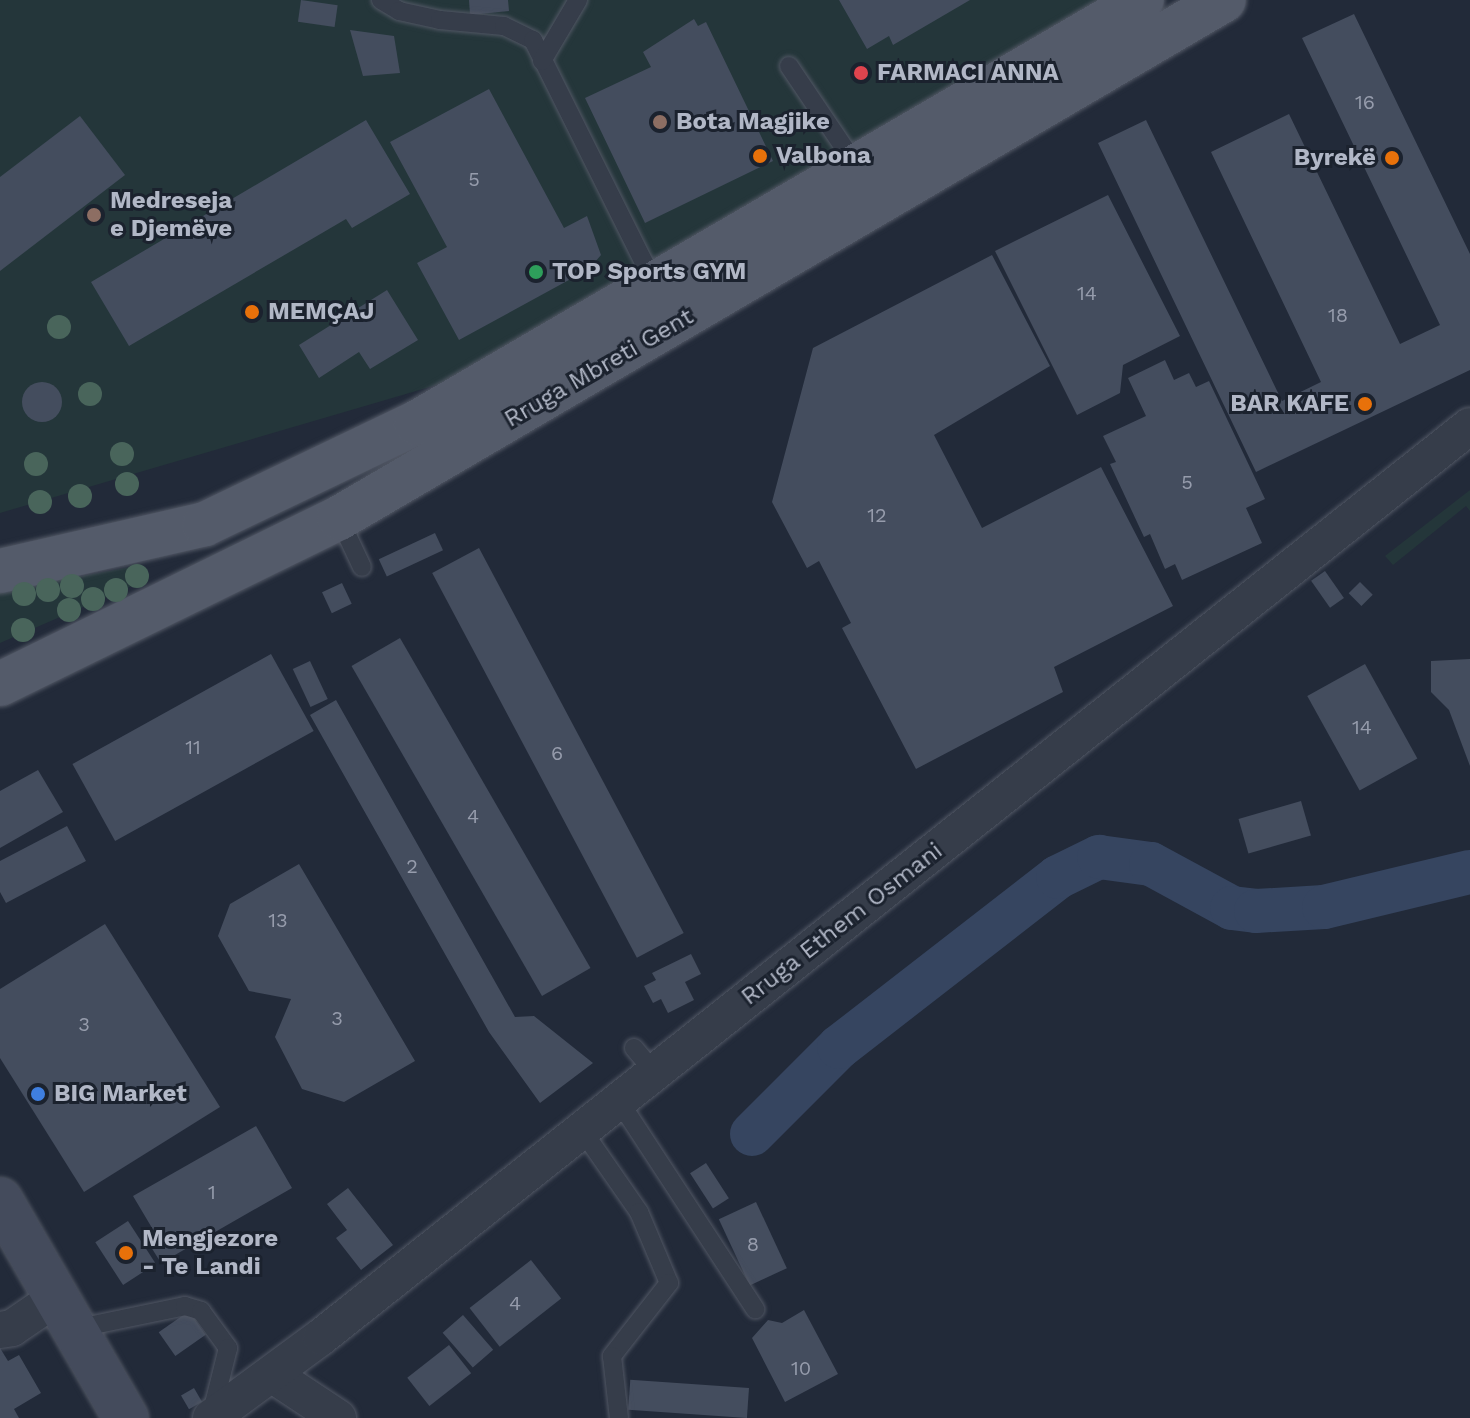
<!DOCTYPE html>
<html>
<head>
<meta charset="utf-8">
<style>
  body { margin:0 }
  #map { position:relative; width:1470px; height:1418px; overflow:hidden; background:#222a39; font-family:"Work Sans",sans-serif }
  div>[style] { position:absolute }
  .green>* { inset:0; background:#24363a }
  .canal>* { height:44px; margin:-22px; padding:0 22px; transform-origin:22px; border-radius:22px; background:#364560 }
  .building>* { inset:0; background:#444d5e; transform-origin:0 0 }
  .round { border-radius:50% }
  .roads { filter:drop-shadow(0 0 2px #515764) drop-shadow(0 0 2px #515764) }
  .service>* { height:18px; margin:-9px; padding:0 9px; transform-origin:9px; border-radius:9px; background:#363d4a }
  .minor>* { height:36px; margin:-18px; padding:0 18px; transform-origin:18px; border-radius:18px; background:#363d4a }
  .secondary>* { height:44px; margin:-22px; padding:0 22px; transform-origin:22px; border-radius:22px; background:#444b5c }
  .primary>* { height:44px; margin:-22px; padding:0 22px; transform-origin:22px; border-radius:22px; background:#545b6a }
  .trees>* { width:24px; height:24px; margin:-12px; border-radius:50%; background:#49655b }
  .dots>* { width:22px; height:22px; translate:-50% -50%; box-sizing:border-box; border:4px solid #1b222e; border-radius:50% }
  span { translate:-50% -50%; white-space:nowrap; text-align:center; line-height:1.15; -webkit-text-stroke:6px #1b222e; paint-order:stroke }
  .number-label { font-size:20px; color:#969cac }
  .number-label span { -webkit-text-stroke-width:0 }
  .poi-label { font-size:24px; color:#b1b7c6; font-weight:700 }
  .left { translate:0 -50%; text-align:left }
  .right { translate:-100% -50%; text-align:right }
  .street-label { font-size:24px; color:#b1b7c6 }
</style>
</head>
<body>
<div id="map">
  <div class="green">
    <div style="clip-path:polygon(0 0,1138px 0,542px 354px,0 513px)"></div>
    <div style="clip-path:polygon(1470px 490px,1470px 511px,1466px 506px,1393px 565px,1385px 556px)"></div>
    <div style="clip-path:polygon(136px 566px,141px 582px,0 643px,0 591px)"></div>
  </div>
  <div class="canal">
    <div style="left:752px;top:1134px;width:123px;rotate:-45deg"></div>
    <div style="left:839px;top:1047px;width:277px;rotate:-37.8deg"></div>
    <div style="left:1058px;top:877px;width:46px;rotate:-26deg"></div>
    <div style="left:1099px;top:857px;width:52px;rotate:7.7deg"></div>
    <div style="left:1151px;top:864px;width:92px;rotate:28.5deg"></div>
    <div style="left:1232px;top:908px;width:24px;rotate:7deg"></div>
    <div style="left:1256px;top:911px;width:68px;rotate:-3.4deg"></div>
    <div style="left:1324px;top:907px;width:150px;rotate:-13.5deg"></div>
  </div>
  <div class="building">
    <div style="left:301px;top:0;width:37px;height:22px;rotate:8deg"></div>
    <div style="clip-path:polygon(469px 0,508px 0,509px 11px,470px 15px)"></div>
    <div style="clip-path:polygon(839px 0,970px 0,893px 45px,889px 36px,867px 49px)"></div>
    <div style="clip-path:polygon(1354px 14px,1470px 254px,1470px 370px,1256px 472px,1098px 143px,1146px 120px,1282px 401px,1321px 382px,1211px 152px,1289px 114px,1400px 344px,1440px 325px,1302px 38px)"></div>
    <div style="clip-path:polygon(694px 19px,698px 26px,706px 22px,773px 161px,645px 223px,585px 98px,651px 67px,643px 52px)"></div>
    <div style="clip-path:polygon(350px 30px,394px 36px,400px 73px,363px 76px)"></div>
    <div style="clip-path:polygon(489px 89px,564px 228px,587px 216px,601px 255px,589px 269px,459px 340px,417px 263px,447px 247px,390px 142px)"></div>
    <div style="clip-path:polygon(80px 116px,125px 175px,0 271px,0 177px)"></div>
    <div style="clip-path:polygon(366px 120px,410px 194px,352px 228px,346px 219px,129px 346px,91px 282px)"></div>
    <div style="clip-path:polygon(1108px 195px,1180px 336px,1123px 365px,1120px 393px,1077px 415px,995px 251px)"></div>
    <div style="clip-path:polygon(992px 255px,1050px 366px,934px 435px,982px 528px,1101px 467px,1173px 606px,1054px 667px,1063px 692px,916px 769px,842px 628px,851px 623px,819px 561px,807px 568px,772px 502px,813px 348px)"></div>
    <div style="clip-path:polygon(387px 290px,418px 340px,370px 369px,359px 352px,319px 378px,299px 345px)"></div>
    <div style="clip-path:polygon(1165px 360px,1174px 380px,1189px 373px,1196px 387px,1209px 381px,1265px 499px,1246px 508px,1262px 543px,1182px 580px,1175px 564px,1165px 569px,1150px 534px,1144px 537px,1110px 464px,1116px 462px,1103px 436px,1146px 416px,1128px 378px)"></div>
    <div class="round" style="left:22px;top:382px;width:40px;height:40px"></div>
    <div style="left:435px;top:533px;width:19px;height:62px;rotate:65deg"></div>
    <div style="left:479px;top:548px;width:436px;height:53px;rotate:62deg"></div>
    <div style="left:1325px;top:571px;width:33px;height:17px;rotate:55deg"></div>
    <div style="left:1360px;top:582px;width:18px;height:16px;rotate:45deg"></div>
    <div style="left:342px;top:583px;width:23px;height:22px;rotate:65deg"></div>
    <div style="left:400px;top:638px;width:381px;height:56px;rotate:60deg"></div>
    <div style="left:271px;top:654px;width:88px;height:227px;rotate:61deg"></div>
    <div style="clip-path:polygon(1470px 659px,1470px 766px,1449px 710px,1431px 692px,1431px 661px)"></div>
    <div style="left:310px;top:661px;width:42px;height:19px;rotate:65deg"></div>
    <div style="left:1365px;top:664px;width:108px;height:66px;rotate:61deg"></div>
    <div style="clip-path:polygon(336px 700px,515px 1017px,534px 1016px,593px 1063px,540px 1103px,489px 1032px,310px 715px)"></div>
    <div style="clip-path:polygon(38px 770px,63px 812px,0 848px,0 791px)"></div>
    <div style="left:1301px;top:801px;width:36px;height:65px;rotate:74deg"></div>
    <div style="clip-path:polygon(67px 826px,86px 861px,6px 903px,0 892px,0 861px)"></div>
    <div style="clip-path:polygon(299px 864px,415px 1061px,344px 1102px,302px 1089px,275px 1037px,291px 999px,249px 991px,218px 936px,230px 904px)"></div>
    <div style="clip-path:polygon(105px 924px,220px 1107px,84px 1192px,0 1058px,0 989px)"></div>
    <div style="clip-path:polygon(691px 954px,701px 974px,685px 982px,694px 1000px,668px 1013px,661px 999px,653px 1003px,644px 986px,656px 980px,652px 973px)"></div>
    <div style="clip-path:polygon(256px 1126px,292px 1188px,161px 1263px,146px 1239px,155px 1233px,133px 1196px)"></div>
    <div style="left:706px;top:1163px;width:42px;height:19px;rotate:57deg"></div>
    <div style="clip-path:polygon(348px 1188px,393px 1245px,361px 1270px,336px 1238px,347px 1230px,327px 1204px)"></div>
    <div style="left:756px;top:1202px;width:73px;height:41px;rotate:65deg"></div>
    <div style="left:128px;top:1221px;width:51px;height:39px;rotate:57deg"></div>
    <div style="left:531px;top:1260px;width:49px;height:78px;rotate:52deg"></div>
    <div style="clip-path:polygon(804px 1310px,838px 1374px,785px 1402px,752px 1338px,768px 1320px,782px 1323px)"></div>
    <div style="left:189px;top:1311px;width:29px;height:37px;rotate:55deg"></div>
    <div style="left:463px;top:1315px;width:46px;height:27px;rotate:49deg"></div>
    <div style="left:449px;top:1345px;width:36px;height:53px;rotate:52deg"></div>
    <div style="clip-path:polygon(0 1348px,8px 1361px,19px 1355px,41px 1393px,14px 1409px,19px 1418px,0 1418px)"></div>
    <div style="left:194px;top:1388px;width:16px;height:15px;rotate:60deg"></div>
    <div style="left:749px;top:1388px;width:30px;height:119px;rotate:94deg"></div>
  </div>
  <div class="roads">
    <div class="service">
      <div style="left:381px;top:0;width:21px;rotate:31deg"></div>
      <div style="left:399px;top:11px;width:42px;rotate:12.4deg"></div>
      <div style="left:440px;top:20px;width:64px;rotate:5.4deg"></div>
      <div style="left:504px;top:26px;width:32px;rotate:26deg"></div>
      <div style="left:533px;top:40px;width:271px;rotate:63.5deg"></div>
      <div style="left:542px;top:61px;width:71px;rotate:-59.5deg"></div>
      <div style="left:789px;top:66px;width:118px;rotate:56deg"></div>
      <div style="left:339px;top:518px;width:54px;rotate:64.9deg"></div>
      <div style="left:634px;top:1048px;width:33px;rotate:50deg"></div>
      <div style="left:619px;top:1101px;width:249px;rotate:56.8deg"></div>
      <div style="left:582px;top:1130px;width:100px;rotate:55.2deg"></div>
      <div style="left:639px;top:1212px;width:77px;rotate:67.1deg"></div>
      <div style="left:669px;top:1283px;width:93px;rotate:128deg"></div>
      <div style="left:612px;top:1356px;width:62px;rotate:83.6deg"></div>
      <div style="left:74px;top:1329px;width:113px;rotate:-11.7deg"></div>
      <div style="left:185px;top:1306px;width:17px;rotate:17deg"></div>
      <div style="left:201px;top:1311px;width:46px;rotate:53.9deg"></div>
      <div style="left:228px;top:1348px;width:66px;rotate:104deg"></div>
    </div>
    <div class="minor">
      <div style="left:0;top:1330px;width:12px;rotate:-9deg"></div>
      <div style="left:12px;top:1328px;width:53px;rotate:-34.3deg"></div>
      <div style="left:273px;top:1375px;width:78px;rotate:33.5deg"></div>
      <div style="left:211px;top:1418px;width:137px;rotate:-36.4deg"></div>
      <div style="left:321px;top:1337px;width:1466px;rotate:-38.41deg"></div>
    </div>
    <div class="secondary">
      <div style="left:0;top:1200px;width:252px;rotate:60deg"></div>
    </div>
    <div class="primary">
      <div style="left:0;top:571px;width:210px;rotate:-12.9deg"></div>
      <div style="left:205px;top:524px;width:234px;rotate:-25.6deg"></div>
      <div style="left:416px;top:423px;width:840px;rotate:-30.23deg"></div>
      <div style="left:0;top:684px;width:377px;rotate:-26.1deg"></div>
      <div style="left:339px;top:518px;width:1025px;rotate:-30.34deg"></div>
    </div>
  </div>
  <div class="trees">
    <div style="left:59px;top:327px"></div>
    <div style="left:90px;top:394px"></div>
    <div style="left:122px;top:454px"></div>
    <div style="left:36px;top:464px"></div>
    <div style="left:127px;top:484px"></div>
    <div style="left:80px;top:496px"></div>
    <div style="left:40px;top:502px"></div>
    <div style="left:137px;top:576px"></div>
    <div style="left:72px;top:586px"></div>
    <div style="left:48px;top:590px"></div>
    <div style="left:116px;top:590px"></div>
    <div style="left:24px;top:594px"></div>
    <div style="left:93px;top:599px"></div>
    <div style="left:69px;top:610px"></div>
    <div style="left:23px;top:630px"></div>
  </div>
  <div class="dots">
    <div style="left:861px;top:73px;background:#e0444e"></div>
    <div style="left:660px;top:122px;background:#8d6e63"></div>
    <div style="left:760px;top:156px;background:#e8710a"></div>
    <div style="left:1392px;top:158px;background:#e8710a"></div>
    <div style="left:94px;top:215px;background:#8d6e63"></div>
    <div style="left:536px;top:272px;background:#2e9e5b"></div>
    <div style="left:252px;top:312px;background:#e8710a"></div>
    <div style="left:1365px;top:404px;background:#e8710a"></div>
    <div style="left:38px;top:1094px;background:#3f7fe0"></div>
    <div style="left:126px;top:1253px;background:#e8710a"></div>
  </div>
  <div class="number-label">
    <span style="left:1365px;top:102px">16</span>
    <span style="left:474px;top:179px">5</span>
    <span style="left:1087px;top:293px">14</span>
    <span style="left:1338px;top:315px">18</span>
    <span style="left:1187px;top:482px">5</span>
    <span style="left:877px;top:515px">12</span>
    <span style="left:1362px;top:727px">14</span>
    <span style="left:193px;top:747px">11</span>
    <span style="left:557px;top:753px">6</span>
    <span style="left:473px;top:816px">4</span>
    <span style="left:412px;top:866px">2</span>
    <span style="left:278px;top:920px">13</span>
    <span style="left:337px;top:1018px">3</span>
    <span style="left:84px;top:1024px">3</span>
    <span style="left:212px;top:1192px">1</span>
    <span style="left:753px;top:1244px">8</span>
    <span style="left:515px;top:1303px">4</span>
    <span style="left:801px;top:1368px">10</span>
  </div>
  <div class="poi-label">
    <span class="left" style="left:877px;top:73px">FARMACI ANNA</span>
    <span class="left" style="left:676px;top:122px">Bota Magjike</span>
    <span class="left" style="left:776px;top:156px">Valbona</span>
    <span class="right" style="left:1376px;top:158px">Byrekë</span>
    <span class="left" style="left:110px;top:215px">Medreseja<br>e Djemëve</span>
    <span class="left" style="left:552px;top:272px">TOP Sports GYM</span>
    <span class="left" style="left:268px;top:312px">MEMÇAJ</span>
    <span class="right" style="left:1349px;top:404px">BAR KAFE</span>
    <span class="left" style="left:54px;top:1094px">BIG Market</span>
    <span class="left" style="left:142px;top:1253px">Mengjezore<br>- Te Landi</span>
  </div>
  <div class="street-label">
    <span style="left:599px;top:368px;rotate:-30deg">Rruga Mbreti Gent</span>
    <span style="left:842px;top:924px;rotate:-38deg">Rruga Ethem Osmani</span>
  </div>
</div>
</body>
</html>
